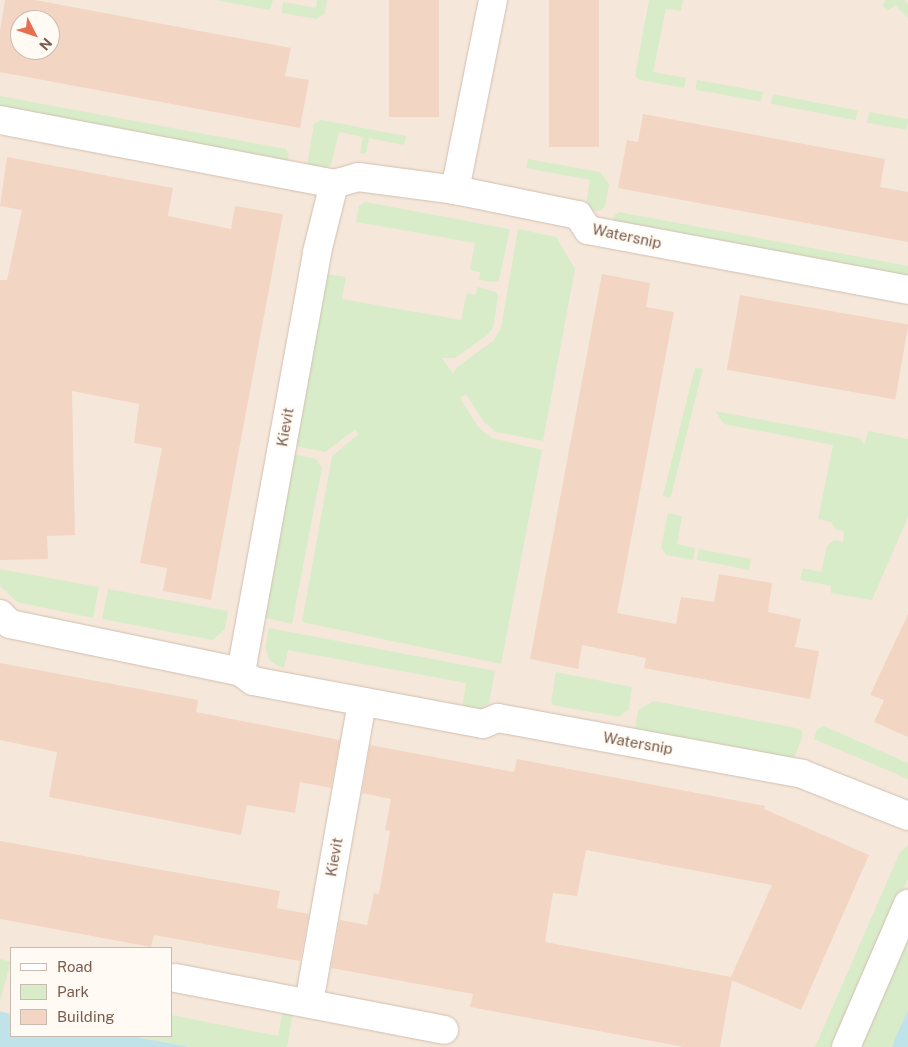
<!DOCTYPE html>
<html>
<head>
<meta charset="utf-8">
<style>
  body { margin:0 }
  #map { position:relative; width:908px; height:1047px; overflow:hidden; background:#fdf6ec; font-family:"Public Sans",sans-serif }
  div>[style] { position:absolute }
  .residential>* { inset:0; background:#f5e8da }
  .green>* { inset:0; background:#d8ecc9; transform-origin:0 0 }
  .water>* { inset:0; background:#bfe3e8 }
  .building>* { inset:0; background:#f3d5c3; transform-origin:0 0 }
  .roads { filter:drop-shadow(0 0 1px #d1beb0) drop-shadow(0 0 1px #d1beb0) }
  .minor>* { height:28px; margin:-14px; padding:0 14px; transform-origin:14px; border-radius:14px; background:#fff }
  span { translate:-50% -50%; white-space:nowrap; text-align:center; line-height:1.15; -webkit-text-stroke:4px #fffaf3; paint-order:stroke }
  .street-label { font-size:15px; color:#7a5c4d }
  .legend { position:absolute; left:10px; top:947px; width:162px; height:90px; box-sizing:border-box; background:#fffaf3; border:1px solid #cabbb1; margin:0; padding:6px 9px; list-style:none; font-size:15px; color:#7a5c4d }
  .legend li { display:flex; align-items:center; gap:10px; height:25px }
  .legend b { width:25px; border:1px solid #cabbb1 }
  .north { position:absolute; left:10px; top:10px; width:50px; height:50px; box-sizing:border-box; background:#fffaf3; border:1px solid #cabbb1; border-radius:50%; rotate:131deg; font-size:14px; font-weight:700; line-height:20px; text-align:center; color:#7a5c4d }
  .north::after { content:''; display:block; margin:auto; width:18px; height:22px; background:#e76f51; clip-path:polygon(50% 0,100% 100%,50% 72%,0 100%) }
</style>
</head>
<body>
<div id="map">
  <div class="residential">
    <div style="clip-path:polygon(evenodd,0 0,908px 0,908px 1010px,892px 1047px,190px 1047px,131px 1036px,171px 1036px,171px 948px,11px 948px,11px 1014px,0 1011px,0 0,20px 20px,50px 20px,50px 50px,20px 50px,20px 20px)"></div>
  </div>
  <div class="green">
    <div style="clip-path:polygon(215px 0,273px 0,270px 10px)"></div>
    <div style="clip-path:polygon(317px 0,327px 0,325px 13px,317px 19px,282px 13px,283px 2px,316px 8px)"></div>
    <div style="clip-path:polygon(649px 0,683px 0,681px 11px,666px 9px,653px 72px,686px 78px,684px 88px,640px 80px,635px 76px)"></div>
    <div style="clip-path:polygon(885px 0,904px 0,908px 4px,908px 18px,895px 5px,889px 10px,882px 6px)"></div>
    <div style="left:697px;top:80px;width:67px;height:10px;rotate:10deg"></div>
    <div style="left:773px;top:94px;width:86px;height:10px;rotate:11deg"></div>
    <div style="clip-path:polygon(0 96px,286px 149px,289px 154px,287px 162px,0 108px)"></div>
    <div style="left:869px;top:112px;width:40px;height:11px;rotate:10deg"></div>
    <div style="clip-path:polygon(321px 120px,406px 136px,404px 145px,369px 138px,366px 154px,360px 153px,363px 137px,339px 132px,331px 165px,323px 168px,307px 166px,314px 124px)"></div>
    <div style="clip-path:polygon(528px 159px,600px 172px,609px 184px,605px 207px,598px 211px,592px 210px,586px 203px,590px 180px,526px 168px)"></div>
    <div style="clip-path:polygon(365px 202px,510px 229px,499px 280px,494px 282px,479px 280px,480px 272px,470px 270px,475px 243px,356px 222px,359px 206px)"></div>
    <div style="clip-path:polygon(619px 212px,908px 266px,908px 278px,613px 222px,614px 216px)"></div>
    <div style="clip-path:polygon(518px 229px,556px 237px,575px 269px,543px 441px,496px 432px,484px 422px,466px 394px,460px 398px,478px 427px,492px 438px,542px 450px,501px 664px,302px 622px,332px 456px,359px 434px,355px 430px,325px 452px,294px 446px,326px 274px,346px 277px,342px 299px,461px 320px,467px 293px,476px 295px,477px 287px,496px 292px,498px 296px,493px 328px,487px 335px,455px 358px,442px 358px,453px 374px,457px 367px,493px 341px,501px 328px)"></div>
    <div style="left:695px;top:367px;width:8px;height:133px;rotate:14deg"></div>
    <div style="clip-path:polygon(715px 411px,860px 438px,865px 445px,868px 431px,908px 439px,908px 517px,872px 600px,831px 593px,831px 586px,800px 580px,803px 568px,821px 572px,827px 546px,834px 540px,843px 542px,844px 531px,836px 530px,831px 522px,818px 519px,833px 445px,724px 424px)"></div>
    <div style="clip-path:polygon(294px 454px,316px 459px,322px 467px,292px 624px,262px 617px)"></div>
    <div style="clip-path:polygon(668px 513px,682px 516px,677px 544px,695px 548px,693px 560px,666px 555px,661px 547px)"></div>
    <div style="left:699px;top:549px;width:53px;height:11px;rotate:11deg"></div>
    <div style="clip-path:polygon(0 569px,99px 587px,93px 618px,17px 602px,0 586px)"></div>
    <div style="clip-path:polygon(108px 589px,228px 611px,225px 629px,213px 640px,102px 619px)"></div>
    <div style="clip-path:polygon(269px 628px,495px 671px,489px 703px,476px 712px,462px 709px,466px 683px,288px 650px,284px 668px,278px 666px,270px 661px,265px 648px)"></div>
    <div style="clip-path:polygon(556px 672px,632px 687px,629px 709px,619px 717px,553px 705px,551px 702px)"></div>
    <div style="clip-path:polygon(654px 701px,801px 729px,803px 736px,793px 760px,635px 730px,638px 710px)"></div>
    <div style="clip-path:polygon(824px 726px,908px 763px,908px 779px,814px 739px,817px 729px)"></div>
    <div style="clip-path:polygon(908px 845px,908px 879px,834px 1047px,815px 1047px,900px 852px)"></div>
    <div style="clip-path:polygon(908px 936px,908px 1010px,892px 1047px,859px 1047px)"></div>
    <div style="left:0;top:959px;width:11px;height:52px;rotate:15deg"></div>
    <div style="clip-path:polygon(283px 1010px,293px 1013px,287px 1047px,190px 1047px,131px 1036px,171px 1036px,171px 1015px,278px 1036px)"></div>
  </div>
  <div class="water">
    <div style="clip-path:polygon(908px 1010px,908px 1047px,892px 1047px,897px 1034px)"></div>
    <div style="clip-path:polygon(0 1011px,11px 1014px,11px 1036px,131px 1036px,190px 1047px,0 1047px)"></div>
  </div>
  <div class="building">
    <div style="clip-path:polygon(evenodd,5px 0,35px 0,291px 48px,285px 76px,309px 80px,300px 128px,0 72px,0 31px,5px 0,20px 20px,50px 20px,50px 50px,20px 50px,20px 20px)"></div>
    <div style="left:389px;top:0;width:50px;height:117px"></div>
    <div style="left:549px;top:0;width:50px;height:147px"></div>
    <div style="clip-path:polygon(643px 114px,885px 159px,880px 187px,908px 192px,908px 242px,618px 188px,627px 140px,638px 142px)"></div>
    <div style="clip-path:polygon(7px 157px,173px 188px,168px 216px,231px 229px,235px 206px,283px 214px,211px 600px,163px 591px,167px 568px,140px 563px,162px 448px,134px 443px,139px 404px,72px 391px,75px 535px,47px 536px,48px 559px,0 560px,0 280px,7px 280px,22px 210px,0 206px)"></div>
    <div style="clip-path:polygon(602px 274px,650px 283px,646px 307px,674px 312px,617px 613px,676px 624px,681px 597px,714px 602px,719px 574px,772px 583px,768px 612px,801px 619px,795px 647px,819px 651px,810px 699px,644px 668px,646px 658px,582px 645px,578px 669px,530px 659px)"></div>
    <div style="left:740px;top:295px;width:171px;height:76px;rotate:10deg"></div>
    <div style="clip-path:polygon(908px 614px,908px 737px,874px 722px,884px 700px,870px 695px)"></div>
    <div style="clip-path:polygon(0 663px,198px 700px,196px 712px,340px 740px,331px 788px,300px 782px,295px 813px,247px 805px,241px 835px,49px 797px,57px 752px,0 740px)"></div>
    <div style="clip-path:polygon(evenodd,370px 745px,514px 772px,517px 759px,765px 806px,764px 809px,869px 855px,801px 1010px,732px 980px,720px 1047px,684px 1047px,470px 1007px,473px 994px,331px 968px,340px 920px,367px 925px,374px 893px,379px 894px,390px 831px,385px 830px,391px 799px,362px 793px,370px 745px,586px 850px,772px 885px,731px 977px,545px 942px,553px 893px,577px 896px,586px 850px)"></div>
    <div style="clip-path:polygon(0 841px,280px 891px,277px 908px,309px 914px,300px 961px,154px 935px,151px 947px,0 919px)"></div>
  </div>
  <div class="roads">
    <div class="minor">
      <div style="left:493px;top:0;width:194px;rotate:101.3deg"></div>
      <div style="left:455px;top:190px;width:126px;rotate:11.5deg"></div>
      <div style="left:578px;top:215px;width:18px;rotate:56deg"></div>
      <div style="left:588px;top:230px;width:326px;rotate:10.6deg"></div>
      <div style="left:0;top:120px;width:340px;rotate:10.8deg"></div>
      <div style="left:334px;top:184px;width:25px;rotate:-16deg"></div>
      <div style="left:358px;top:177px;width:98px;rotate:7.6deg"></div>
      <div style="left:0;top:614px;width:14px;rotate:45deg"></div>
      <div style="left:10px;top:624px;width:236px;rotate:11.7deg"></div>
      <div style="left:241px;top:672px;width:15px;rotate:37deg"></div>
      <div style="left:253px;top:681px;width:234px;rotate:10.6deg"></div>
      <div style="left:483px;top:724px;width:16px;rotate:-22deg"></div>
      <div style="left:498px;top:718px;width:309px;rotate:10.4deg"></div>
      <div style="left:802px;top:774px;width:114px;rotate:21.6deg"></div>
      <div style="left:241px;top:672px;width:427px;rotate:-79.7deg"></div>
      <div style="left:317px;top:252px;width:70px;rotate:-76deg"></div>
      <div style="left:175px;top:978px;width:274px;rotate:10.9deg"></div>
      <div style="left:309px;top:1003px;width:306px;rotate:-80deg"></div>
      <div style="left:846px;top:1047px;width:156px;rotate:-66.6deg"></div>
    </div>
  </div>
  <div class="street-label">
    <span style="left:627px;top:236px;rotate:12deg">Watersnip</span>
    <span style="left:285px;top:427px;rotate:-80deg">Kievit</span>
    <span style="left:638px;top:743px;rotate:10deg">Watersnip</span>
    <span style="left:334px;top:857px;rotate:-80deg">Kievit</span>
  </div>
  <ul class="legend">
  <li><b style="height:6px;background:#fff"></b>Road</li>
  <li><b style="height:14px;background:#d8ecc9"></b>Park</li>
  <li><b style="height:14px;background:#f3d5c3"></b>Building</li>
  </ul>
  <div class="north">N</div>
</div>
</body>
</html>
